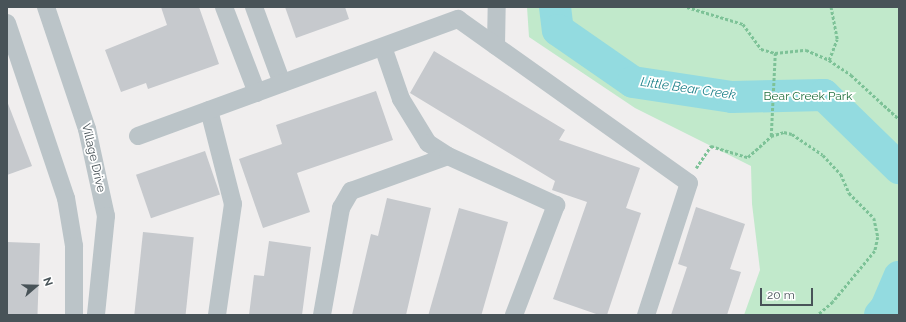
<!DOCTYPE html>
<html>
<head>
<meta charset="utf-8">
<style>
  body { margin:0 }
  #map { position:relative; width:906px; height:322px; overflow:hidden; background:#f0eeee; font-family:Raleway,sans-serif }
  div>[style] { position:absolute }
  .green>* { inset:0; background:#c1e9cb }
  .river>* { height:32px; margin:-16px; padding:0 16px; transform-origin:16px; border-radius:16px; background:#93dbe0 }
  .building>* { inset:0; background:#c6c9cd; transform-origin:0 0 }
  .path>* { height:2.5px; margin-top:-1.25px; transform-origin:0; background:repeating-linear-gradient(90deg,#7dc297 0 3px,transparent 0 5px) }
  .minor>* { height:18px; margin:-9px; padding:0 9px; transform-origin:9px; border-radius:9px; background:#bbc4c8 }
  span { translate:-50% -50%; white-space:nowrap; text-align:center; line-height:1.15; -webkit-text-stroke:3.5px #fff; paint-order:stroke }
  .park-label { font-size:12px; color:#22703e }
  .street-label { font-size:12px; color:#485358 }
  .water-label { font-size:13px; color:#1d8189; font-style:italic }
  .frame { position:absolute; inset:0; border:8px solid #485358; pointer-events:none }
  .north { position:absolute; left:16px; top:266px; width:40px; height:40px; -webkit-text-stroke:3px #fff; paint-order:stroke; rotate:70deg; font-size:11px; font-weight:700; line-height:16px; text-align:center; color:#485358 }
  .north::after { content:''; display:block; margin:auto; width:14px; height:18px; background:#485358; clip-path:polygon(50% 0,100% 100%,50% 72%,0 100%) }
  .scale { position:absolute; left:760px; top:288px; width:53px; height:18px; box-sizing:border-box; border:2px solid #485358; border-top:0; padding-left:5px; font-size:12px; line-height:14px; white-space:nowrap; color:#485358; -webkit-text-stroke:3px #fff; paint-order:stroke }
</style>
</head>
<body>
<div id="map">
  <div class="green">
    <div style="clip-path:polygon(527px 7px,899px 7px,899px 315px,744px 315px,760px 270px,752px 204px,751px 166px,635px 108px,529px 37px)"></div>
  </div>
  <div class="river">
    <div style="left:555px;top:7px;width:23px;rotate:83deg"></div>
    <div style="left:558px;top:30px;width:91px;rotate:34.7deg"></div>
    <div style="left:633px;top:82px;width:100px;rotate:8.6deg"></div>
    <div style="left:732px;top:97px;width:92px;rotate:-1.2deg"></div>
    <div style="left:824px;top:95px;width:105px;rotate:44.2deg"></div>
    <div style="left:880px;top:315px;width:9px;rotate:-49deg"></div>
    <div style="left:886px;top:308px;width:34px;rotate:-67deg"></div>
  </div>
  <div class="building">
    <div style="clip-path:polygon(161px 7px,199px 7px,219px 64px,148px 89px,146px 83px,121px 92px,105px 50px,167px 25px)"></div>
    <div style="clip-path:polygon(285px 7px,345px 7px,349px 19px,296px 38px)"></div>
    <div style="clip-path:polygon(434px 51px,565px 130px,559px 140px,640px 168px,626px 208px,641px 213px,607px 315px,599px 315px,553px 299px,587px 202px,552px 190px,555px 181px,410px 93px)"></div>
    <div style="clip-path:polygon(376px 91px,393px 140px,297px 173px,310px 212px,263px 228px,239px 159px,282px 144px,276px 125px)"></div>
    <div style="clip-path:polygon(7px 101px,32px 166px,7px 175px)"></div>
    <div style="left:205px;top:151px;width:46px;height:73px;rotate:71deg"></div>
    <div style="clip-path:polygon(387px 198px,431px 208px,406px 315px,352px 315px,371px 234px,378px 236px)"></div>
    <div style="clip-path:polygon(696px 207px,745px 224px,730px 269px,741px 272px,727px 315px,671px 315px,687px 267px,678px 264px)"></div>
    <div style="left:459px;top:208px;width:51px;height:111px;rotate:16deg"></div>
    <div style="left:143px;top:232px;width:51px;height:83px;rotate:6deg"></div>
    <div style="clip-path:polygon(269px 241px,311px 247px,302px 315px,249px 315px,254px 275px,264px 276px)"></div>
    <div style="left:7px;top:242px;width:33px;height:73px;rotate:2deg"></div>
  </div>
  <div class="path">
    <div style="left:687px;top:7px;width:59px;rotate:16.9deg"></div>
    <div style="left:743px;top:24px;width:31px;rotate:54deg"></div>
    <div style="left:761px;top:49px;width:15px;rotate:16deg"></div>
    <div style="left:775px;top:53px;width:31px;rotate:-6deg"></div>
    <div style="left:806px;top:50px;width:25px;rotate:23deg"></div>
    <div style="left:829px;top:60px;width:27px;rotate:34deg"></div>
    <div style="left:851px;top:75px;width:65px;rotate:42.5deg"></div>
    <div style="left:829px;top:60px;width:22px;rotate:-69deg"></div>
    <div style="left:837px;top:39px;width:33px;rotate:-101deg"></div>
    <div style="left:771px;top:136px;width:14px;rotate:-17deg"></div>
    <div style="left:784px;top:132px;width:8px;rotate:14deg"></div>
    <div style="left:792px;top:134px;width:37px;rotate:34deg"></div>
    <div style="left:823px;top:155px;width:26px;rotate:47deg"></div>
    <div style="left:841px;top:174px;width:21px;rotate:67deg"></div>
    <div style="left:849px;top:193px;width:35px;rotate:45deg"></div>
    <div style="left:874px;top:218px;width:19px;rotate:78deg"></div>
    <div style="left:878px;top:237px;width:14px;rotate:102deg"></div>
    <div style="left:875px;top:251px;width:66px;rotate:129.5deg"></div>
    <div style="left:833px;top:302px;width:20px;rotate:139deg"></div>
    <div style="left:696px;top:168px;width:27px;rotate:-56deg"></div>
    <div style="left:711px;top:146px;width:39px;rotate:17deg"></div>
    <div style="left:748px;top:157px;width:31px;rotate:-42deg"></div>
    <div style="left:771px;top:136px;width:83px;rotate:-87.2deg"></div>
  </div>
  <div class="minor">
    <div style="left:46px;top:7px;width:129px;rotate:71.4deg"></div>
    <div style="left:87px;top:129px;width:89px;rotate:77.7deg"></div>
    <div style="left:106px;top:216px;width:100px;rotate:95.8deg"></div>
    <div style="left:224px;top:7px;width:92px;rotate:69deg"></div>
    <div style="left:254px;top:7px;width:81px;rotate:69.8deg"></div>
    <div style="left:7px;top:23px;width:185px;rotate:71.4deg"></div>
    <div style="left:66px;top:198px;width:49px;rotate:80.5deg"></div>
    <div style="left:74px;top:246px;width:69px;rotate:90deg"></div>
    <div style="left:496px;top:46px;width:39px;rotate:-89deg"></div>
    <div style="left:383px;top:47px;width:55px;rotate:70.9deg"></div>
    <div style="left:401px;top:99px;width:52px;rotate:58.5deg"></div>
    <div style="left:428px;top:143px;width:24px;rotate:33deg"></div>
    <div style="left:209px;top:110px;width:97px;rotate:75.7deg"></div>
    <div style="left:233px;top:204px;width:112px;rotate:98.2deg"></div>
    <div style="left:138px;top:136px;width:341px;rotate:-20.1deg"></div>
    <div style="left:458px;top:19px;width:283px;rotate:35.4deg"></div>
    <div style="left:689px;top:183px;width:139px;rotate:108deg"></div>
    <div style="left:322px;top:315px;width:109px;rotate:-79.9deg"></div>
    <div style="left:341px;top:208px;width:20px;rotate:-60deg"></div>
    <div style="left:351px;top:191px;width:103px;rotate:-19.8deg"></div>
    <div style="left:448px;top:156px;width:119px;rotate:24.4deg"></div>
    <div style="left:556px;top:205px;width:118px;rotate:110.9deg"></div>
  </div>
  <div class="park-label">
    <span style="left:808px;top:97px">Bear Creek Park</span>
  </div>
  <div class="street-label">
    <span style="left:93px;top:158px;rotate:77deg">Village Drive</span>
  </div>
  <div class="water-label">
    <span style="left:688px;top:89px;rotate:8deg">Little Bear Creek</span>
  </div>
  <div class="frame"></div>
  <div class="north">N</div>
  <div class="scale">20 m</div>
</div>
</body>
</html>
